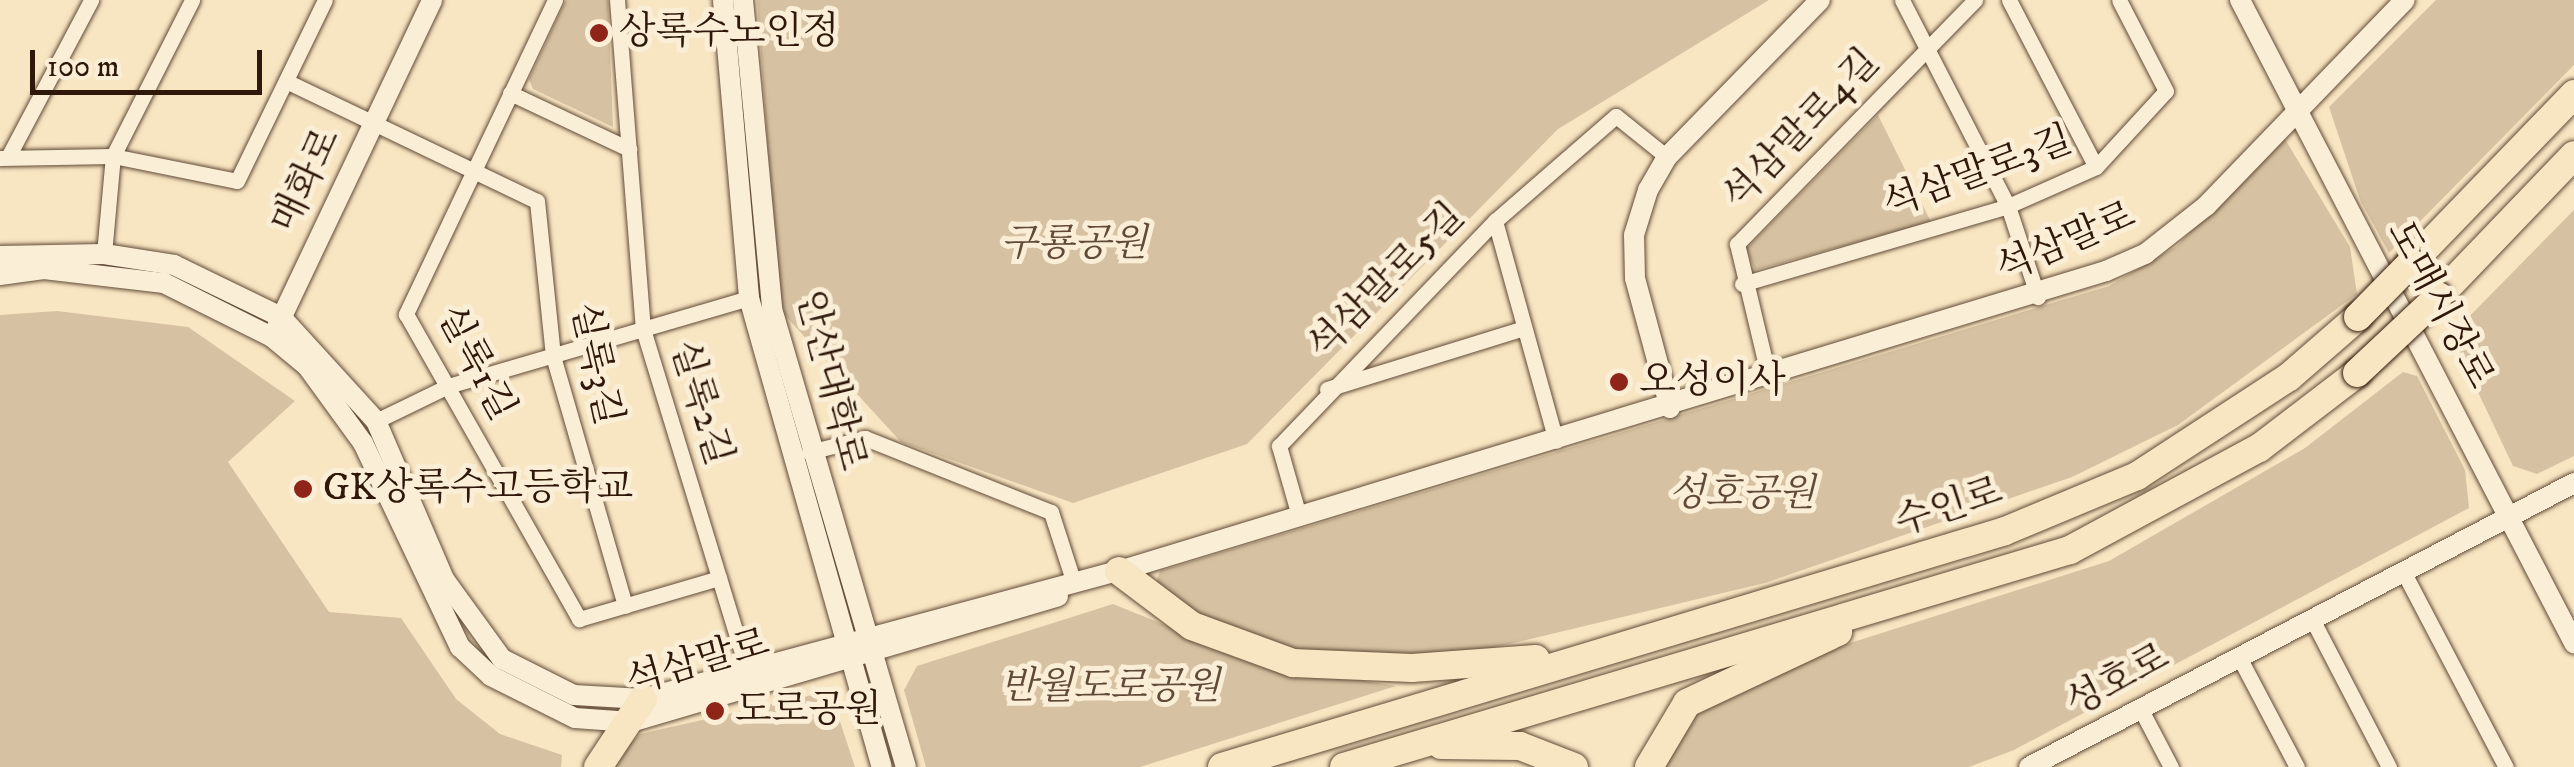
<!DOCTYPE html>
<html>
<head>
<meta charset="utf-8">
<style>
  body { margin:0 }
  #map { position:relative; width:2574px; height:767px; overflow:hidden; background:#f8e5c1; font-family:"IM FELL DW Pica","Noto Serif KR",serif }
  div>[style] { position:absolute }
  .green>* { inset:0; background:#d6c2a2 }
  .roads { filter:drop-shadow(0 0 2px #614b38) drop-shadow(0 0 2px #614b38) }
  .street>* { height:15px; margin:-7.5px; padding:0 7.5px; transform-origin:7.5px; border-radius:7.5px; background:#faeed7 }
  .secondary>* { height:20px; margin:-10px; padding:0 10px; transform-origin:10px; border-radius:10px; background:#faeed7 }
  .highway>* { height:28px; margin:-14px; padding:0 14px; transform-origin:14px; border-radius:14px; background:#f8e5c1 }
  .bridges { filter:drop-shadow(0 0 2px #2f180a) drop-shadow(0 0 2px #2f180a) }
  .highway-bridge>* { height:28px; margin:-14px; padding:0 14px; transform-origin:14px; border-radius:14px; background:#f8e5c1 }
  .dots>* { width:28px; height:28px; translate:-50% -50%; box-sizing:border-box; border:5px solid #faeed7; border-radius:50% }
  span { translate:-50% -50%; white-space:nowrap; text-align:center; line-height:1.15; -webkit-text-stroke:10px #faeed7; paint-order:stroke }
  .poi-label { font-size:38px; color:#2f180a }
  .left { translate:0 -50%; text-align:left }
  .street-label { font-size:38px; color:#2f180a }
  .park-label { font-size:38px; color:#614b38; font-style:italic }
  .scale { position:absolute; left:30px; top:50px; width:232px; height:45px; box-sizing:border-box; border:5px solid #2f180a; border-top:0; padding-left:12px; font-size:30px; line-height:35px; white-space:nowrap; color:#2f180a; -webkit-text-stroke:8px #faeed7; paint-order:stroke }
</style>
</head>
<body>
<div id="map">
  <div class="green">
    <div style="clip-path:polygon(566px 0,608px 0,613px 127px,533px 89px,529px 79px)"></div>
    <div style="clip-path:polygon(757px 0,1769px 0,1558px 129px,1247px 444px,1073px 503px,901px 442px,780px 310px)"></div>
    <div style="clip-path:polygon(2436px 0,2574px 0,2574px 65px,2389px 253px,2360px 200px,2329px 107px)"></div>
    <div style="clip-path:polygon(1878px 115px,1931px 222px,1755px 270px,1746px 249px)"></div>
    <div style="clip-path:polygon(2282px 134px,2350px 247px,2357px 294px,2178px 425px,2072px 477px,1765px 583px,1488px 649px,1343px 661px,1246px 643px,1153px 592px,1160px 571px,2109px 286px,2177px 246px)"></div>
    <div style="clip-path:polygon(2574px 210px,2574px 456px,2537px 474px,2513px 466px,2451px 335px)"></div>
    <div style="clip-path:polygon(57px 311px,188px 327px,295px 401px,228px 462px,329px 612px,401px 618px,456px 699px,500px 734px,562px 755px,561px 767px,0 767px,0 315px)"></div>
    <div style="clip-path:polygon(2403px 372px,2417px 376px,2465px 470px,2469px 508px,2014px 750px,1969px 767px,1655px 767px,1689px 708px,1806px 657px,2109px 561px,2305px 448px)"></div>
    <div style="clip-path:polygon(1113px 604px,1264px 665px,1396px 686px,1140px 767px,926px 767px,904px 690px,917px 666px)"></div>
    <div style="clip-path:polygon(830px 691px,855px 767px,606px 767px,640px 734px)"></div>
  </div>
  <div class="roads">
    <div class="street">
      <div style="left:555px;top:0;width:348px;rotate:115.4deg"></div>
      <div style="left:406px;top:314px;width:351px;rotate:60.4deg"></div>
      <div style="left:579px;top:619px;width:146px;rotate:-16.3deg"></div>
      <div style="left:617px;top:0;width:330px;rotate:85.5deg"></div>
      <div style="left:643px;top:329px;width:357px;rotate:73deg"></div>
      <div style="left:1902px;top:0;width:232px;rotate:62.8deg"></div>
      <div style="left:2008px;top:206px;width:96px;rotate:71.8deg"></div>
      <div style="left:2009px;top:0;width:188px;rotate:62.5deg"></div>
      <div style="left:286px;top:81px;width:278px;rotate:25.6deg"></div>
      <div style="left:537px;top:201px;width:156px;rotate:84.1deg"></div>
      <div style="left:553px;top:356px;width:260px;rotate:73.9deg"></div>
      <div style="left:510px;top:93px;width:132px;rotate:25.2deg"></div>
      <div style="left:8px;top:157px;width:178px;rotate:-62.1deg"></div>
      <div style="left:0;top:158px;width:113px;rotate:-1deg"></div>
      <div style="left:113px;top:156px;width:126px;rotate:11.4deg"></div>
      <div style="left:237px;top:181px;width:201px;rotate:-64.1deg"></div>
      <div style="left:1495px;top:221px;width:228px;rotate:74.5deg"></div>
      <div style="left:104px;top:254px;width:98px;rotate:-84.8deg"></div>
      <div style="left:113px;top:156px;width:175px;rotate:-63.1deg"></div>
      <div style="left:1742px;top:284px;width:277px;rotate:-16.3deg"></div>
      <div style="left:2008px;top:206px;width:96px;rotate:-23.9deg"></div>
      <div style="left:2096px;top:167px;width:103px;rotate:-47.4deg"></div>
      <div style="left:2166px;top:91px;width:102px;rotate:-117.3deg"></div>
      <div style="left:1769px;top:378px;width:138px;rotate:-103.4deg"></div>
      <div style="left:1737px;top:244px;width:341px;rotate:-45.7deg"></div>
      <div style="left:1327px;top:389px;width:206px;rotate:-17.2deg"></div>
      <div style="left:376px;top:421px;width:80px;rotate:-25.9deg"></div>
      <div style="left:448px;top:386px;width:314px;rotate:-16.3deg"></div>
      <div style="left:809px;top:452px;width:58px;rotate:-14deg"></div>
      <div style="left:865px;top:438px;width:200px;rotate:21.7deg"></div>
      <div style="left:1051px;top:512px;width:75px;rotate:72.1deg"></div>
      <div style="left:1299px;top:516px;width:73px;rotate:-105.9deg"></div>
      <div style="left:1279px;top:446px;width:312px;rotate:-46.2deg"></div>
      <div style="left:1495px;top:221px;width:160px;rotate:-41deg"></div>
      <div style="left:1616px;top:116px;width:65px;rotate:38.8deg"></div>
      <div style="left:2404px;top:573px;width:219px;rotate:62.3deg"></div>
      <div style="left:2312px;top:619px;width:167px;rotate:62.5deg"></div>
      <div style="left:2239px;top:657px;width:124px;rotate:62.2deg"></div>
      <div style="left:2140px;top:708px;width:67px;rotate:62.3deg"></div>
    </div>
    <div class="secondary">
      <div style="left:723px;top:0;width:299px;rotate:85deg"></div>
      <div style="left:749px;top:298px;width:487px;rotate:74.2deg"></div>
      <div style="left:743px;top:0;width:310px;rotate:84.6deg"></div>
      <div style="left:772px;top:309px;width:477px;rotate:73.7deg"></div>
      <div style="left:2240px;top:0;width:725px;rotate:62.55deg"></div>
      <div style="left:0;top:256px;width:104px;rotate:-1.1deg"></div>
      <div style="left:104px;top:254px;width:71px;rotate:8.9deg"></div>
      <div style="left:174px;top:265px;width:119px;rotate:25.9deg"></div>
      <div style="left:281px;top:317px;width:141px;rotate:47.6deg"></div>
      <div style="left:376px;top:421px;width:172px;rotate:66.7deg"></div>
      <div style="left:444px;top:579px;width:99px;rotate:54.1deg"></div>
      <div style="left:502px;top:659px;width:80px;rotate:26.6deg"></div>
      <div style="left:574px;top:695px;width:69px;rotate:3.3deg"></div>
      <div style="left:643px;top:699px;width:493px;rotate:-15.1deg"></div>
      <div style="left:1119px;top:571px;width:1032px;rotate:-16.91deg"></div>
      <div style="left:2106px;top:271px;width:43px;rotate:-23.6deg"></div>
      <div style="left:2145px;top:254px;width:78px;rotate:-38.2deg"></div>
      <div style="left:2206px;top:206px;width:286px;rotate:-46deg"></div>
      <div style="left:0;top:275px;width:44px;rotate:-7.8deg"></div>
      <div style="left:44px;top:269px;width:121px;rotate:6.7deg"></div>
      <div style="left:164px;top:283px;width:121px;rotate:26.6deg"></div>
      <div style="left:272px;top:337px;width:45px;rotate:39.6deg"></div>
      <div style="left:307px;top:366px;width:95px;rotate:54deg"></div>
      <div style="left:363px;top:443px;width:226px;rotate:64.6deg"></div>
      <div style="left:460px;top:647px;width:42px;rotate:43.1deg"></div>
      <div style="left:491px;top:676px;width:94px;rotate:26.6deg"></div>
      <div style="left:575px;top:718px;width:56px;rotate:4.1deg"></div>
      <div style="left:631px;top:722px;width:445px;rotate:-16.4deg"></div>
      <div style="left:277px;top:327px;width:362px;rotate:-64.6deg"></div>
      <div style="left:1670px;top:408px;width:135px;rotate:-105.1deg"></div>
      <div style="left:1635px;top:278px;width:43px;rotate:-91.3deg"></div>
      <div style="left:1634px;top:235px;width:47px;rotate:-72.7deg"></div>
      <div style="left:1648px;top:190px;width:38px;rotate:-60deg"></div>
      <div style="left:1667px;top:157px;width:219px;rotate:-45.7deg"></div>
      <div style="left:2029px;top:767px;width:615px;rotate:-27.52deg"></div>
    </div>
    <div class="highway">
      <div style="left:2411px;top:263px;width:235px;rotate:-46deg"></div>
      <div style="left:2439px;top:296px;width:195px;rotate:-46.2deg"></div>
      <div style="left:1119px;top:571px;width:91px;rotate:37deg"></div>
      <div style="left:1192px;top:626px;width:108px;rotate:20.1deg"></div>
      <div style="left:1293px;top:663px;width:119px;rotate:2.4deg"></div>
      <div style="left:1412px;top:668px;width:124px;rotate:-4.2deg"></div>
      <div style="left:1441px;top:745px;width:79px;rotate:0.7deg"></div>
      <div style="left:1520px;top:746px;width:58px;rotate:21.3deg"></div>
      <div style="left:598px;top:767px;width:82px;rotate:-56.5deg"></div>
      <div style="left:1222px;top:767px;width:818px;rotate:-16.77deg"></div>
      <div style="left:2005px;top:531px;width:143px;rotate:-22.6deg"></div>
      <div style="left:2137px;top:476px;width:181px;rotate:-33.1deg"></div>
      <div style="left:2289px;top:377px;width:91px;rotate:-41deg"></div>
      <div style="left:1344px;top:767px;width:758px;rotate:-16.64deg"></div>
      <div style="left:2070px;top:550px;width:215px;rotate:-28.4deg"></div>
      <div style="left:2259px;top:448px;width:123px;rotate:-37.4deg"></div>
      <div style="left:1649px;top:767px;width:74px;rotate:-59.3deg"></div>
      <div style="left:1687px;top:703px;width:167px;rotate:-25.2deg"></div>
    </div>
  </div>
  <div class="bridges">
    <div class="highway-bridge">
      <div style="left:2358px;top:317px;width:76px;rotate:-45.5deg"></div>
      <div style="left:2357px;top:373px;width:112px;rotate:-43.2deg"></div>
    </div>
  </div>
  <div class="dots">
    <div style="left:599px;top:33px;background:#8f2418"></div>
    <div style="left:1619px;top:382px;background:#8f2418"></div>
    <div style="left:303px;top:489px;background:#8f2418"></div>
    <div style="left:715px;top:711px;background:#8f2418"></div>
  </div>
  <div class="poi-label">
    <span class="left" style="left:619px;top:33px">상록수노인정</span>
    <span class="left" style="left:1639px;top:382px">오성이사</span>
    <span class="left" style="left:323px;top:489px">GK상록수고등학교</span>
    <span class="left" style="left:735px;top:711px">도로공원</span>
  </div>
  <div class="street-label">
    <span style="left:1802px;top:130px;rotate:-46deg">석삼말로4길</span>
    <span style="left:1978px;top:173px;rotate:-20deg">석삼말로3길</span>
    <span style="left:307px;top:181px;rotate:-65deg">매화로</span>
    <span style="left:2066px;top:243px;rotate:-23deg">석삼말로</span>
    <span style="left:1387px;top:282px;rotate:-45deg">석삼말로5길</span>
    <span style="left:2439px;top:305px;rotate:62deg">도매시장로</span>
    <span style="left:475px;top:363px;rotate:62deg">실록1길</span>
    <span style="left:595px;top:364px;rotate:78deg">실록3길</span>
    <span style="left:830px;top:381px;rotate:76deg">안산대학로</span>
    <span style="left:700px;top:403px;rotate:73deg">실록2길</span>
    <span style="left:1949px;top:508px;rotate:-18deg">수인로</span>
    <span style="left:698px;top:663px;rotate:-16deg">석삼말로</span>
    <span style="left:2118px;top:681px;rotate:-28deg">성호로</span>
  </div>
  <div class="park-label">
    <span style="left:1074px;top:245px">구룡공원</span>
    <span style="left:1742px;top:495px">성호공원</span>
    <span style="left:1110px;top:688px">반월도로공원</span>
  </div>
  <div class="scale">100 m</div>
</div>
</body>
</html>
